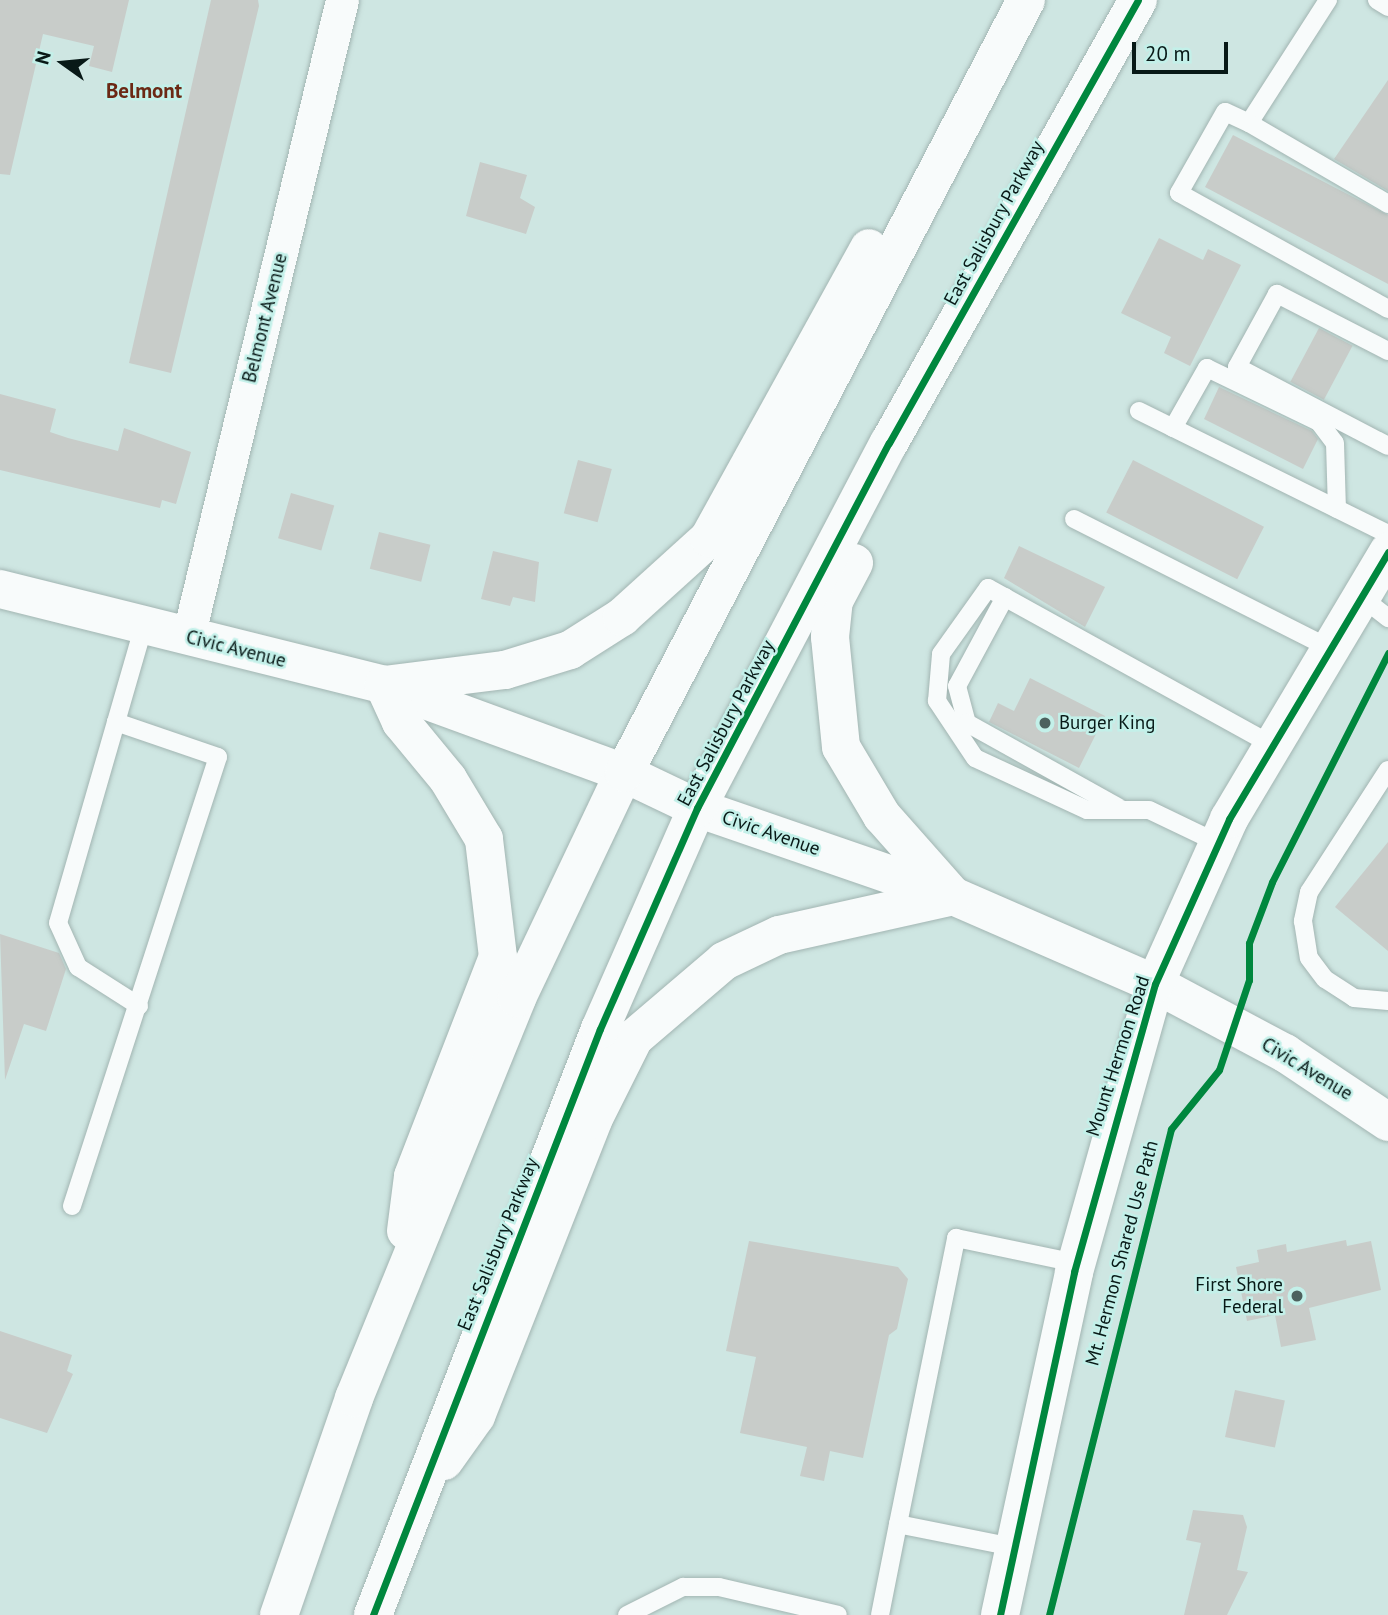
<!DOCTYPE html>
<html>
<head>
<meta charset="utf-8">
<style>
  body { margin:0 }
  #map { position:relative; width:1388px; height:1615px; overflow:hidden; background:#cee6e2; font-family:"PT Sans",sans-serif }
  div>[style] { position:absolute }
  .building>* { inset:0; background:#c8ccc9; transform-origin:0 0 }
  .roads { filter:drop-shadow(0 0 2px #a2b5b2) drop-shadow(0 0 2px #a2b5b2) }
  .service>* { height:18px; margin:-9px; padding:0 9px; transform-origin:9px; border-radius:9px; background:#f8fbfb }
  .minor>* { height:33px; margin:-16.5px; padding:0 16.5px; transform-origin:16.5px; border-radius:16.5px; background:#f8fbfb }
  .tertiary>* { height:38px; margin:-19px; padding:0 19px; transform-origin:19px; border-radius:19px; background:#f8fbfb }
  .secondary>* { height:38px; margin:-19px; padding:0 19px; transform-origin:19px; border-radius:19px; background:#f8fbfb }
  .primary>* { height:38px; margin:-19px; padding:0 19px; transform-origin:19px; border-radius:19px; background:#f8fbfb }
  .cycleway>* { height:7px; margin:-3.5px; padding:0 3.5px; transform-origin:3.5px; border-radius:3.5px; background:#00873e }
  .dots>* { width:19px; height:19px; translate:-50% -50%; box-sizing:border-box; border:4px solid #c3f0e9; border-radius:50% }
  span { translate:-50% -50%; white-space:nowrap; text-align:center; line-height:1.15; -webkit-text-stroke:5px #c3f0e9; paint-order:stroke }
  .street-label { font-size:19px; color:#081917 }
  .poi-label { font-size:19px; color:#081917 }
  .left { translate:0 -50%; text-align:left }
  .right { translate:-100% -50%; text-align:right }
  .neighbourhood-label { font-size:21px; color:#6b2915; font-weight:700 }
  .north { position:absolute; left:28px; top:28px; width:70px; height:70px; -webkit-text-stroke:5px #c3f0e9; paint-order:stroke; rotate:285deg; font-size:19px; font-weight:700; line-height:28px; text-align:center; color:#081917 }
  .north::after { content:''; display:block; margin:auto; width:24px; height:32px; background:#081917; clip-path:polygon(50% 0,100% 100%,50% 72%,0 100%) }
  .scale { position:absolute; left:1132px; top:42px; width:96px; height:32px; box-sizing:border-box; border:4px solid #081917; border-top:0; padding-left:9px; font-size:21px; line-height:24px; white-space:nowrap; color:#081917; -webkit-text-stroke:5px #c3f0e9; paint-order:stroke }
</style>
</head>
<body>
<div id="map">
  <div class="building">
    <div style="clip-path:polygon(0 0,129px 0,112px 72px,89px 66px,94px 46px,43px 34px,10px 175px,0 174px)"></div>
    <div style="clip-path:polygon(211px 0,258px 0,259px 6px,171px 373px,129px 363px)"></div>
    <div style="clip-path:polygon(1388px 80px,1388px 191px,1334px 159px)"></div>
    <div style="clip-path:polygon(1233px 135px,1388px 215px,1388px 284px,1205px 187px)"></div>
    <div style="clip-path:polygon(480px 162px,527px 175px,520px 198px,535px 207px,526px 234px,466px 216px)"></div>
    <div style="clip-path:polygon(1159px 238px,1203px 260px,1208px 249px,1241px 265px,1190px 366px,1164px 353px,1171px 337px,1121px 313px)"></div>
    <div style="left:1319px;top:328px;width:38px;height:61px;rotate:28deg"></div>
    <div style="clip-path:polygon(1219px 387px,1312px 431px,1318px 439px,1303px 469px,1204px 419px)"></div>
    <div style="clip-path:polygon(0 394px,56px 409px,50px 432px,68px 438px,118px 451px,124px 428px,191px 452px,176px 504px,162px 500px,160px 508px,0 470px)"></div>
    <div style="left:578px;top:460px;width:35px;height:55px;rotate:15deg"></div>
    <div style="left:1133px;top:460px;width:147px;height:59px;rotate:27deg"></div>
    <div style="left:291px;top:493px;width:45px;height:47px;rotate:16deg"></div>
    <div style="left:379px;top:532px;width:53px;height:38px;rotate:14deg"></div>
    <div style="clip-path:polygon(1019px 546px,1105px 587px,1085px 627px,1004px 578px)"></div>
    <div style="clip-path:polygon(493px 551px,539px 562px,535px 602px,513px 597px,510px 606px,481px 599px)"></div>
    <div style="clip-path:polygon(1030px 678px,1105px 716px,1079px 768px,989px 722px,998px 703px,1014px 711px)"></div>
    <div style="clip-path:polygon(1388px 842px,1388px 951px,1335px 907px)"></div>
    <div style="clip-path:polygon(0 934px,59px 953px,66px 969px,46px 1031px,24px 1024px,5px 1080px)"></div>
    <div style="clip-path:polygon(1346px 1240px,1347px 1246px,1371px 1241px,1381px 1290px,1309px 1308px,1316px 1340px,1281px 1347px,1275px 1315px,1247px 1321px,1236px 1267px,1259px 1262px,1257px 1250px,1286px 1244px,1287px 1252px)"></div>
    <div style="clip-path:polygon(749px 1241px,898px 1267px,908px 1279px,897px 1329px,889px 1335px,863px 1458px,830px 1451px,824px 1481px,800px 1476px,807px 1447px,740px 1433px,756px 1357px,726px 1351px)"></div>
    <div style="clip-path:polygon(0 1331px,72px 1355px,67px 1371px,73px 1374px,47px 1433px,0 1418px)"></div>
    <div style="left:1235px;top:1390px;width:51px;height:48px;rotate:12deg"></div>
    <div style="clip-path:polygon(1193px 1510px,1243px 1515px,1247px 1527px,1237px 1570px,1248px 1572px,1227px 1615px,1184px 1615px,1201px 1543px,1186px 1540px)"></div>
  </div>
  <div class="roads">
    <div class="service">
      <div style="left:1328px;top:0;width:146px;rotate:122.7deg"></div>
      <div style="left:1249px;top:123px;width:161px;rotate:30.2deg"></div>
      <div style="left:1377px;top:0;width:13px;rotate:32deg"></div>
      <div style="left:1249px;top:123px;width:26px;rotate:-155deg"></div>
      <div style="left:1225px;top:112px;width:93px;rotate:119.6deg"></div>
      <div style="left:1179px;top:193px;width:239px;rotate:29deg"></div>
      <div style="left:1388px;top:351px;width:125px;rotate:-152.8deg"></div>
      <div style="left:1277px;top:294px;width:83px;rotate:118.7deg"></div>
      <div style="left:1237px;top:367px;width:170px;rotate:27.6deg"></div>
      <div style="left:1139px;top:411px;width:278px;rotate:26.3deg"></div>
      <div style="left:1173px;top:428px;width:69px;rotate:-60.5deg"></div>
      <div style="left:1207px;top:368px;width:124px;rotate:25.7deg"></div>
      <div style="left:1319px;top:422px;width:26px;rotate:53deg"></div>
      <div style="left:1335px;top:443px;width:66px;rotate:88.3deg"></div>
      <div style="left:1074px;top:519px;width:286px;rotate:26.8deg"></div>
      <div style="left:1360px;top:596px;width:36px;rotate:38deg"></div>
      <div style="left:1005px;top:597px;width:101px;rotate:118.3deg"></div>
      <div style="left:957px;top:686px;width:38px;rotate:75deg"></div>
      <div style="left:967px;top:723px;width:173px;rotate:29.1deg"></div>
      <div style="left:1388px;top:770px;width:145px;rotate:122.9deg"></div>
      <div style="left:1309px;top:892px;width:30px;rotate:102deg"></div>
      <div style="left:1303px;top:921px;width:37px;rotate:81deg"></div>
      <div style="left:1309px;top:958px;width:26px;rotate:53deg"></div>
      <div style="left:1325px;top:979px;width:35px;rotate:33deg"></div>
      <div style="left:1354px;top:998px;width:34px;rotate:5deg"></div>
      <div style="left:1218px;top:843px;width:76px;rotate:-154.4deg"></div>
      <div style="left:1149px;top:810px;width:62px;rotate:180deg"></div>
      <div style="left:1087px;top:810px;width:123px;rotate:-155.1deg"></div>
      <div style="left:975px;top:758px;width:69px;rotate:-123.7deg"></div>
      <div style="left:937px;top:701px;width:47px;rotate:-85.1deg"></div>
      <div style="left:941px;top:654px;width:81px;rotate:-54.5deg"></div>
      <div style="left:988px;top:588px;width:325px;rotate:28.9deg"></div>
      <div style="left:139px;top:1006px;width:72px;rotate:-147.4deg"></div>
      <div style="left:78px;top:967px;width:48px;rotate:-114.4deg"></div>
      <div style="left:58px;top:923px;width:310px;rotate:-73.9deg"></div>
      <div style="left:72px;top:1206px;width:472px;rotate:-72deg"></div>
      <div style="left:218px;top:757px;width:108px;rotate:-161.1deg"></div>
      <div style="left:1013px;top:1547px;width:117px;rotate:-168.7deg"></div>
      <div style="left:898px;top:1524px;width:292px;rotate:-78.5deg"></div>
      <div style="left:956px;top:1238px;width:123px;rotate:11.8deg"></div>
      <div style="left:627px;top:1615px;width:63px;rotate:-26.6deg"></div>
      <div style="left:683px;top:1587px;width:36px"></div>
      <div style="left:719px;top:1587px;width:122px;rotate:13.2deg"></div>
      <div style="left:880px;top:1615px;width:93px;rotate:-78.8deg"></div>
    </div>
    <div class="minor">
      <div style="left:188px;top:637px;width:655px;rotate:-76.41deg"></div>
    </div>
    <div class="tertiary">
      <div style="left:0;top:589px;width:396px;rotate:14deg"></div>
      <div style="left:384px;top:685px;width:256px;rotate:20.1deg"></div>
      <div style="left:624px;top:773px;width:81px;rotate:25.6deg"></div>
      <div style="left:697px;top:808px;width:271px;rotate:19deg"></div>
      <div style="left:953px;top:896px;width:220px;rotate:23.5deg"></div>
      <div style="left:1155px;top:984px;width:147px;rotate:28deg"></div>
      <div style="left:1285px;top:1053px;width:124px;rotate:33.8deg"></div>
    </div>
    <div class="secondary">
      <div style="left:1000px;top:1615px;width:351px;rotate:-77.8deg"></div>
      <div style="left:1074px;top:1272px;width:299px;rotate:-74.3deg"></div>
      <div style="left:1155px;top:984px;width:181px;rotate:-65.8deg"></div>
      <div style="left:1229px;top:819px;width:311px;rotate:-59.2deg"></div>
    </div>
    <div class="primary">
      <div style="left:406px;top:1231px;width:55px;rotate:-82.7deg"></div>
      <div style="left:413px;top:1176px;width:235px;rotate:-68.8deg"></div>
      <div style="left:498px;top:957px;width:119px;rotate:-96.8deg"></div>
      <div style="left:484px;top:839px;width:70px;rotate:-121deg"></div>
      <div style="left:448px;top:779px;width:74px;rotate:-129.5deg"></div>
      <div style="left:401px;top:722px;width:41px;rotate:-114.7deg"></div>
      <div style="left:384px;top:685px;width:122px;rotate:-7.1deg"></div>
      <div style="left:505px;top:670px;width:68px;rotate:-17.1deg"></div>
      <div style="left:570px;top:650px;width:62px;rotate:-32.4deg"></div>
      <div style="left:622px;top:617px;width:118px;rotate:-42.2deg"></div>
      <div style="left:709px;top:538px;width:331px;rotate:-61.1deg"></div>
      <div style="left:444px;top:1461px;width:55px;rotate:-54.6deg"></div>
      <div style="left:476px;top:1416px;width:318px;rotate:-68.4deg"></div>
      <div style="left:593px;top:1120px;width:92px;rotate:-63.4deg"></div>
      <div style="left:634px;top:1038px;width:118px;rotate:-40.5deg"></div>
      <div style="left:724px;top:961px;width:61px;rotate:-25.3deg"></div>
      <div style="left:779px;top:935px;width:178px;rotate:-12.6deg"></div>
      <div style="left:953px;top:896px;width:107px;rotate:-131.6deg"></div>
      <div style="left:882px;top:816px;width:80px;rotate:-120.7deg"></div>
      <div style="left:841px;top:747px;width:111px;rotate:-95.7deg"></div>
      <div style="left:830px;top:637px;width:36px;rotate:-84deg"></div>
      <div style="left:834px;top:601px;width:43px;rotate:-62.2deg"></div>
      <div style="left:279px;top:1615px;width:230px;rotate:-70.9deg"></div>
      <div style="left:354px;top:1398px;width:432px;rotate:-67.8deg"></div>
      <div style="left:517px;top:998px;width:249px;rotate:-64.6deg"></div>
      <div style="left:624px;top:773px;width:871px;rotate:-62.52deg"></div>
      <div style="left:373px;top:1615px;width:628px;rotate:-68.83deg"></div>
      <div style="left:600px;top:1029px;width:241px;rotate:-66.3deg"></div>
      <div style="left:697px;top:808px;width:412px;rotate:-62.3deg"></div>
      <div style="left:889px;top:443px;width:508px;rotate:-60.66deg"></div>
    </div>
  </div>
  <div class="cycleway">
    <div style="left:373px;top:1615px;width:628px;rotate:-68.83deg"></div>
    <div style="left:600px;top:1029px;width:241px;rotate:-66.3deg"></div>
    <div style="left:697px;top:808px;width:412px;rotate:-62.3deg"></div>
    <div style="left:889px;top:443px;width:508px;rotate:-60.66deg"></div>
    <div style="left:1000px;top:1615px;width:351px;rotate:-77.8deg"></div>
    <div style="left:1074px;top:1272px;width:299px;rotate:-74.3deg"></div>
    <div style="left:1155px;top:984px;width:181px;rotate:-65.8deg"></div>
    <div style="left:1229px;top:819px;width:311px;rotate:-59.2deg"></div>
    <div style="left:1049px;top:1615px;width:501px;rotate:-75.91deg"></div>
    <div style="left:1171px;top:1129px;width:76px;rotate:-50.9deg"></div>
    <div style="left:1219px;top:1070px;width:95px;rotate:-71.6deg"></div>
    <div style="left:1249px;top:980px;width:37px;rotate:-90deg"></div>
    <div style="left:1249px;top:943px;width:65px;rotate:-69.3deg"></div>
    <div style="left:1272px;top:882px;width:257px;rotate:-63.1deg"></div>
  </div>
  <div class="dots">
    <div style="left:1045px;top:723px;background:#4d615e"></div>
    <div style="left:1297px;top:1296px;background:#4d615e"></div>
  </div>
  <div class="street-label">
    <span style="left:994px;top:223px;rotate:-61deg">East Salisbury Parkway</span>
    <span style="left:265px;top:318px;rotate:-76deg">Belmont Avenue</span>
    <span style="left:236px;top:649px;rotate:14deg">Civic Avenue</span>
    <span style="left:726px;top:723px;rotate:-62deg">East Salisbury Parkway</span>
    <span style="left:771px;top:833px;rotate:19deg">Civic Avenue</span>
    <span style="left:1118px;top:1056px;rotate:-72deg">Mount Hermon Road</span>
    <span style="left:1307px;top:1069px;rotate:31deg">Civic Avenue</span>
    <span style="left:498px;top:1244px;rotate:-68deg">East Salisbury Parkway</span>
    <span style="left:1122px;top:1253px;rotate:-75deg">Mt. Hermon Shared Use Path</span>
  </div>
  <div class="poi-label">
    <span class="left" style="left:1059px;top:723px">Burger King</span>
    <span class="right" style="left:1283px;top:1296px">First Shore<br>Federal</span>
  </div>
  <div class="neighbourhood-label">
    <span style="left:144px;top:91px">Belmont</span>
  </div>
  <div class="north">N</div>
  <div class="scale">20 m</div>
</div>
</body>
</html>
